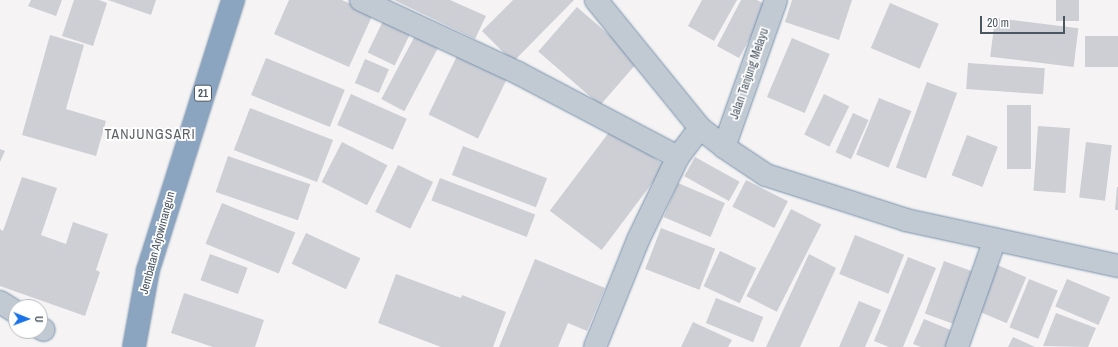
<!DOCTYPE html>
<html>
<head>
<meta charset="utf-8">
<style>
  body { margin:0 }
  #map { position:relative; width:1118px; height:347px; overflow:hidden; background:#f5f3f3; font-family:"Archivo Narrow",sans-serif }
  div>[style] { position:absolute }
  .building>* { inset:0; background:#cdcfd5; transform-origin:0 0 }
  .roads { filter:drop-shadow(0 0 1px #7690ad) drop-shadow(0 0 1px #7690ad) }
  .minor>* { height:22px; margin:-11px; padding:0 11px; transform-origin:11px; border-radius:11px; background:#c1cad2 }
  .highway>* { height:22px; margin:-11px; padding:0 11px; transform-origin:11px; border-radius:11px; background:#8ba5c1 }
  span { translate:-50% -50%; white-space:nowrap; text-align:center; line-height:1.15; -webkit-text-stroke:3.5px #fff; paint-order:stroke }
  .shield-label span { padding:1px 3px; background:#fff; border:1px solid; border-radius:3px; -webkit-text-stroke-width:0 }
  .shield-label { font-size:11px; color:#4a5661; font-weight:700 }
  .street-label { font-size:12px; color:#4a5661 }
  .quarter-label { font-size:14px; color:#5f6368; letter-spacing:1px }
  .north { position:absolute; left:8px; top:299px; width:40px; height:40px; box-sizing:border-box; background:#fff; border:1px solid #b7bbc0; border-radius:50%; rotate:91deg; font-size:11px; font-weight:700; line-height:16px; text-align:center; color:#4a5661 }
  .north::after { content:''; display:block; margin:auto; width:14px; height:18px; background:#1a73e8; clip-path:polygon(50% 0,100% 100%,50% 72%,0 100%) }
  .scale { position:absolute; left:980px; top:16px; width:85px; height:18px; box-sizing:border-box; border:2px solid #4a5661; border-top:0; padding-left:5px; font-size:12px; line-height:14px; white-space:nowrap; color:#4a5661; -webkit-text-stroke:3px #fff; paint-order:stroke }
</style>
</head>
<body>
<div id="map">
  <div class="building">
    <div style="clip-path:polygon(31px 0,62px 0,56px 16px,28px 6px)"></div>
    <div style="clip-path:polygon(74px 0,99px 0,107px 3px,93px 46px,62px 36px)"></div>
    <div style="clip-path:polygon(108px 0,156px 0,151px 15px)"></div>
    <div style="clip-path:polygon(289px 0,342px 0,373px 14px,349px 67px,274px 34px)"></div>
    <div style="clip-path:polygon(394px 0,450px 0,486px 16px,475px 39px)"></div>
    <div style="clip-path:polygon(513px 0,574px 0,513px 62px,482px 31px)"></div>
    <div style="clip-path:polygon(702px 0,737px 0,714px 41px,688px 26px)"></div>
    <div style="clip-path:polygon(741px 0,757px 0,768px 6px,739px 58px,717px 46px)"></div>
    <div style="clip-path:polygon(792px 0,852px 0,839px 40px,785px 22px)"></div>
    <div style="left:1056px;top:0;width:23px;height:21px"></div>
    <div style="left:890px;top:3px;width:53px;height:49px;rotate:23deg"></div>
    <div style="left:577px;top:7px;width:82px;height:59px;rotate:41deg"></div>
    <div style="left:995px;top:18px;width:84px;height:39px;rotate:7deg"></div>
    <div style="left:383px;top:21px;width:30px;height:35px;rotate:26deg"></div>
    <div style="left:417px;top:32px;width:26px;height:76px;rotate:28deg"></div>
    <div style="clip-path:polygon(50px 35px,84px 45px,66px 109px,106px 121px,96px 156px,22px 135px)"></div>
    <div style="left:1085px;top:36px;width:33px;height:31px"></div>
    <div style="left:792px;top:38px;width:41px;height:64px;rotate:23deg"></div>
    <div style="left:457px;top:56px;width:55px;height:65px;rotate:26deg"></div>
    <div style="left:266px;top:58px;width:85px;height:40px;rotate:22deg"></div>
    <div style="left:365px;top:59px;width:26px;height:26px;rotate:23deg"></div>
    <div style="left:968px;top:63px;width:77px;height:26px;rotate:4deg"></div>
    <div style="left:927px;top:82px;width:32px;height:91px;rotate:20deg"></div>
    <div style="left:351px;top:94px;width:61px;height:34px;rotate:24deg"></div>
    <div style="left:824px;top:94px;width:28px;height:45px;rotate:26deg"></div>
    <div style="left:879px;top:98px;width:35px;height:61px;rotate:22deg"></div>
    <div style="left:1007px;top:105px;width:24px;height:64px"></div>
    <div style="left:250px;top:108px;width:89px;height:45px;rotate:21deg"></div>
    <div style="left:853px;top:113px;width:17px;height:43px;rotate:24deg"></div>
    <div style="left:1038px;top:126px;width:32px;height:65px;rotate:4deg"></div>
    <div style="left:613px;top:127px;width:65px;height:105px;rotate:37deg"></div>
    <div style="left:967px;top:135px;width:33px;height:43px;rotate:21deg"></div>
    <div style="left:342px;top:142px;width:51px;height:45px;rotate:27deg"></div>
    <div style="left:1086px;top:142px;width:26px;height:56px;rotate:7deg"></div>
    <div style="left:463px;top:146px;width:90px;height:31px;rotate:21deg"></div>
    <div style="clip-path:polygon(0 149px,5px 151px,0 162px)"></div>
    <div style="left:228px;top:156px;width:87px;height:38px;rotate:19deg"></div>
    <div style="left:695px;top:157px;width:51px;height:22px;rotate:29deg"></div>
    <div style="left:398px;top:165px;width:39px;height:52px;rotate:26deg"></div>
    <div style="clip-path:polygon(22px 177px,57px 188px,41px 235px,66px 244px,73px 222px,108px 234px,96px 270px,100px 272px,85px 316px,0 286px,0 229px,3px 231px)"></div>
    <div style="left:440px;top:178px;width:102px;height:24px;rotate:21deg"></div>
    <div style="left:746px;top:180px;width:47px;height:30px;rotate:27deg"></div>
    <div style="left:678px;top:183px;width:51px;height:37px;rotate:23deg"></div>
    <div style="clip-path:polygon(1117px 187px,1118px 187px,1118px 210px,1115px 210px)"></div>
    <div style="left:222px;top:203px;width:79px;height:44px;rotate:22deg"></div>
    <div style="left:791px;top:209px;width:34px;height:98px;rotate:27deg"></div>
    <div style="left:661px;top:228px;width:58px;height:44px;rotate:21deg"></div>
    <div style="left:306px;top:233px;width:60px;height:34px;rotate:25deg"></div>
    <div style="left:855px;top:235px;width:53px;height:42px;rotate:22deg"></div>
    <div style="left:720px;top:251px;width:40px;height:39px;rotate:25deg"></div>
    <div style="left:210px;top:254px;width:40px;height:28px;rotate:20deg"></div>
    <div style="clip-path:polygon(809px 254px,836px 268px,800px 347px,766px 347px)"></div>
    <div style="clip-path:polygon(908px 257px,936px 268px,903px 347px,889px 347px,874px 341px)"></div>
    <div style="clip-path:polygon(535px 259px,605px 288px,587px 331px,568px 323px,558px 347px,499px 347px)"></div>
    <div style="left:944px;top:261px;width:35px;height:56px;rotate:20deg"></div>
    <div style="left:995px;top:264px;width:34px;height:50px;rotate:23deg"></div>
    <div style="clip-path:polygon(396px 274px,461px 298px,462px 295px,506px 312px,493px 347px,441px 347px,378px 323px)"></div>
    <div style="left:1029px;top:279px;width:31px;height:52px;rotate:22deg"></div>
    <div style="left:1067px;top:279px;width:47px;height:30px;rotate:23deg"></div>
    <div style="clip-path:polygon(184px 293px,264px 320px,255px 347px,213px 347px,171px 333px)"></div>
    <div style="left:716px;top:298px;width:51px;height:27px;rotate:22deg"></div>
    <div style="clip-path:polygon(859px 301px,881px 310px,865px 347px,839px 347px)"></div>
    <div style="clip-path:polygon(1056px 313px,1096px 328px,1088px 347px,1043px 346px)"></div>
    <div style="clip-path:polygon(924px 319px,958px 333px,952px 347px,921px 347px,913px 344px)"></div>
    <div style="clip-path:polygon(693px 322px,732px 340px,728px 347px,681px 347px)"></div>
    <div style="clip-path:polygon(1013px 337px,1035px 347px,1008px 347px)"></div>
  </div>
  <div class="roads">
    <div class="minor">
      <div style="left:361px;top:0;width:173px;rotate:24.9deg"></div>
      <div style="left:518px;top:73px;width:181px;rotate:27.7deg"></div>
      <div style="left:596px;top:0;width:165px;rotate:50.9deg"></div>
      <div style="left:700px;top:128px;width:31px;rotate:38deg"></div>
      <div style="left:724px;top:147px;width:50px;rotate:33.7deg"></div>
      <div style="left:766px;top:175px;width:147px;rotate:17.8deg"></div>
      <div style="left:906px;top:220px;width:217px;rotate:12.2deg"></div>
      <div style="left:724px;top:147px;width:156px;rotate:-70.5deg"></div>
      <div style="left:0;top:302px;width:19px;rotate:32deg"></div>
      <div style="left:40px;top:328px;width:4px;rotate:27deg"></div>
      <div style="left:595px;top:347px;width:115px;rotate:-68.1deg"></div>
      <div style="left:638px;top:240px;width:92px;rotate:-64.3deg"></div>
      <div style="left:678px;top:157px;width:36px;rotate:-53deg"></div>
      <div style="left:957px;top:347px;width:114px;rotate:-70.6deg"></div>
    </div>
    <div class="highway">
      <div style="left:134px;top:347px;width:78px;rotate:-79.7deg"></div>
      <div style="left:148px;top:270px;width:283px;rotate:-72.5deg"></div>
    </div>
  </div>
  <div class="shield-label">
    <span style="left:203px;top:93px">21</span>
  </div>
  <div class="street-label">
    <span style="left:750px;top:74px;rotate:-71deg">Jalan Tanjung Melayu</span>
    <span style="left:158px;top:243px;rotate:-75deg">Jembatan Arjowinangun</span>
  </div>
  <div class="quarter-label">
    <span style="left:150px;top:134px">TANJUNGSARI</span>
  </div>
  <div class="north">U</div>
  <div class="scale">20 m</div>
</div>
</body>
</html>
